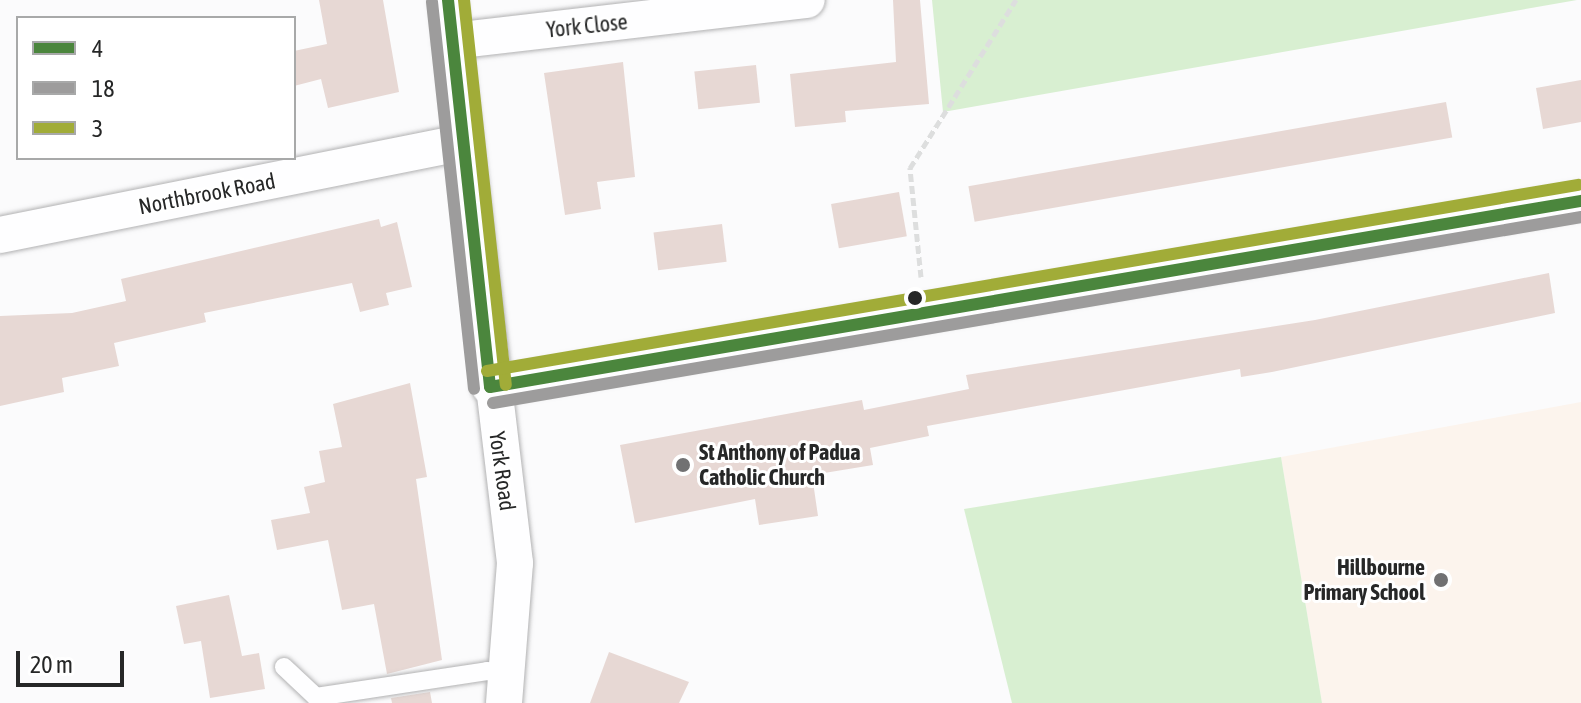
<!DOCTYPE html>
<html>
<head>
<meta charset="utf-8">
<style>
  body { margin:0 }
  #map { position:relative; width:1581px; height:703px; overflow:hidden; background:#fbfbfc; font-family:"Asap Condensed",sans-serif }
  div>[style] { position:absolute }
  .education>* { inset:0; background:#fcf4ed }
  .green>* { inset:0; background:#d8efd1 }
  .building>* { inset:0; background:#e7d8d4; transform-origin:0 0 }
  .path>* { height:5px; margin-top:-2.5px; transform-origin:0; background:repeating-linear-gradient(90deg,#dddede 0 8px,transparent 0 12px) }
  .roads { filter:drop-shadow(0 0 2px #b2b2b3) drop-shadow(0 0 2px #b2b2b3) }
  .lane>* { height:18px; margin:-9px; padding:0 9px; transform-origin:9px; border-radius:9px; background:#fefeff }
  .street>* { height:36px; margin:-18px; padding:0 18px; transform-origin:18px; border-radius:18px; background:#fefeff }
  .bus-1>* { height:12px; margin:-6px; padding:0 6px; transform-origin:6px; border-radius:6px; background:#4b863d }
  .bus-2>* { height:12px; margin:-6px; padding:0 6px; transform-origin:6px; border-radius:6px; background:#9d9c9c }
  .bus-3>* { height:12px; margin:-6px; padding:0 6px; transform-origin:6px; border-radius:6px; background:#a1ac38 }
  .dots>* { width:22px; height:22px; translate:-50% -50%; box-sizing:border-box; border:4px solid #fff; border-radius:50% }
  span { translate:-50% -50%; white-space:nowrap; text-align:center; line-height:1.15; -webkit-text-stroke:6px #fff; paint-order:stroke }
  .street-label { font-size:22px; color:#262727 }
  .poi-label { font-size:22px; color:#262727; font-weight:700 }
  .left { translate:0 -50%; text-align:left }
  .right { translate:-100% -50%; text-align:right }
  .legend { position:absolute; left:16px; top:16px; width:280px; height:144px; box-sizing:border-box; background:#fff; border:2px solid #a8a9a9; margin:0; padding:10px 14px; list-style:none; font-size:24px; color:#262727 }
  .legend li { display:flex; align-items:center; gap:16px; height:40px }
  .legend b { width:40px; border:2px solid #a8a9a9 }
  .scale { position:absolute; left:16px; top:651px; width:108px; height:36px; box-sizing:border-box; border:4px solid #262727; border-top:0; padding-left:10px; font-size:24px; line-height:28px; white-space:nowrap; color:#262727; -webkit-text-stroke:6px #fff; paint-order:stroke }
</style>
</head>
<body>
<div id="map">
  <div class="education">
    <div style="clip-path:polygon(1581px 402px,1581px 703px,1322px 703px,1281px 457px)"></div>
  </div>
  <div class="green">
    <div style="clip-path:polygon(932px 0,1577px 0,943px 112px)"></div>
    <div style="clip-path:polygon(1281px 457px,1322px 703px,1012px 703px,964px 509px)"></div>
  </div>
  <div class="building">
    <div style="clip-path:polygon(319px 0,383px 0,399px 92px,328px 108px,321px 79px,294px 86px,294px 51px,327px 44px)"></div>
    <div style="clip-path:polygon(893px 0,920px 0,929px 104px,845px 111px,846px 122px,795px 127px,790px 74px,896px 62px)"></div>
    <div style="clip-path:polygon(623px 62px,635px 177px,597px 182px,601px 209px,565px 215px,544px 73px)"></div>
    <div style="left:756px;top:65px;width:38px;height:62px;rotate:84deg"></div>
    <div style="clip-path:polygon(1581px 80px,1581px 122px,1543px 129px,1536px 88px)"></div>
    <div style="left:1446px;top:102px;width:36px;height:485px;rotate:80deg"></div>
    <div style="left:899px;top:192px;width:45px;height:69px;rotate:80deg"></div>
    <div style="clip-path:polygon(379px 219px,381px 227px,397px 222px,412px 287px,386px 293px,389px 305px,360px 312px,352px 283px,204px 313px,206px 322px,114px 343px,119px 366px,62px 378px,64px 392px,0 406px,0 316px,72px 313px,126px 301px,121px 279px)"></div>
    <div style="left:722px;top:224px;width:38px;height:69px;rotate:83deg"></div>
    <div style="clip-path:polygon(1549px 273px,1555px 313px,1272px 372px,1241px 377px,1240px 369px,927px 426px,929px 436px,870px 448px,873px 465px,812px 475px,818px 516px,759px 525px,755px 499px,635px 523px,620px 445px,862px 400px,864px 410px,969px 389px,966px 375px,1315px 320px)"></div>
    <div style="clip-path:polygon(410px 383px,427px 477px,416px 479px,442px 660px,387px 674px,374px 604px,342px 610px,328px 540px,277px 550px,271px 520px,310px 513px,304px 487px,325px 482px,319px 451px,342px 447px,333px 404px)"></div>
    <div style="clip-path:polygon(229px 595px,242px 656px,259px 653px,265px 689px,210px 698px,201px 641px,184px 644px,176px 606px)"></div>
    <div style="clip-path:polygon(609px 652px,689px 682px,679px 703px,590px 703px)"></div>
    <div style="clip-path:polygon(430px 692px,432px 703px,392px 703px,391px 698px)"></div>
  </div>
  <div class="path">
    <div style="left:921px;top:277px;width:110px;rotate:-95.8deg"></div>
    <div style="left:910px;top:168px;width:199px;rotate:-57.8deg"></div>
  </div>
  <div class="roads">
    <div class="lane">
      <div style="left:284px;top:667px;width:44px;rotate:43.2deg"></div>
      <div style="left:316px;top:697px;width:173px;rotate:-8.6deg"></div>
      <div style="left:487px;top:671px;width:21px;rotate:11deg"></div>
    </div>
    <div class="street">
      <div style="left:448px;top:0;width:567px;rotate:83.21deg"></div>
      <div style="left:515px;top:563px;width:140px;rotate:94.5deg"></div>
      <div style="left:452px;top:41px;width:357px;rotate:-6.6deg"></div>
      <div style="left:0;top:235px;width:471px;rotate:-11.3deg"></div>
      <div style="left:490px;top:387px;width:1107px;rotate:-9.68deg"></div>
    </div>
  </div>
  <div class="bus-1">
    <div style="left:448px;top:0;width:389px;rotate:83.8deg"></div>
    <div style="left:490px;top:387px;width:1107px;rotate:-9.68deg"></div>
  </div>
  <div class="bus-2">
    <div style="left:432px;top:2px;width:389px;rotate:83.8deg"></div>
    <div style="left:493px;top:403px;width:1104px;rotate:-9.7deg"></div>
  </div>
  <div class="bus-3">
    <div style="left:464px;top:0;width:387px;rotate:83.8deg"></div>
    <div style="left:487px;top:371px;width:1107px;rotate:-9.68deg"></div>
  </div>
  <div class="dots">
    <div style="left:915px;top:298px;background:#262727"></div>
    <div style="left:683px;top:465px;background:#717172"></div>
    <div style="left:1441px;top:580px;background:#717172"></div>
  </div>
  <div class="street-label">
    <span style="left:587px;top:26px;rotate:-6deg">York Close</span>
    <span style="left:207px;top:194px;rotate:-11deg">Northbrook Road</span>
    <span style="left:502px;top:471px;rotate:82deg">York Road</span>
  </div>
  <div class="poi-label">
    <span class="left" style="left:699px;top:465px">St Anthony of Padua<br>Catholic Church</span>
    <span class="right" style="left:1425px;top:580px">Hillbourne<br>Primary School</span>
  </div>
  <ul class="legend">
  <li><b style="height:10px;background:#4b863d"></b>4</li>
  <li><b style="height:10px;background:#9d9c9c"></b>18</li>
  <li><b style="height:10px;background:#a1ac38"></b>3</li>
  </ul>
  <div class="scale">20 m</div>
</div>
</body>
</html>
